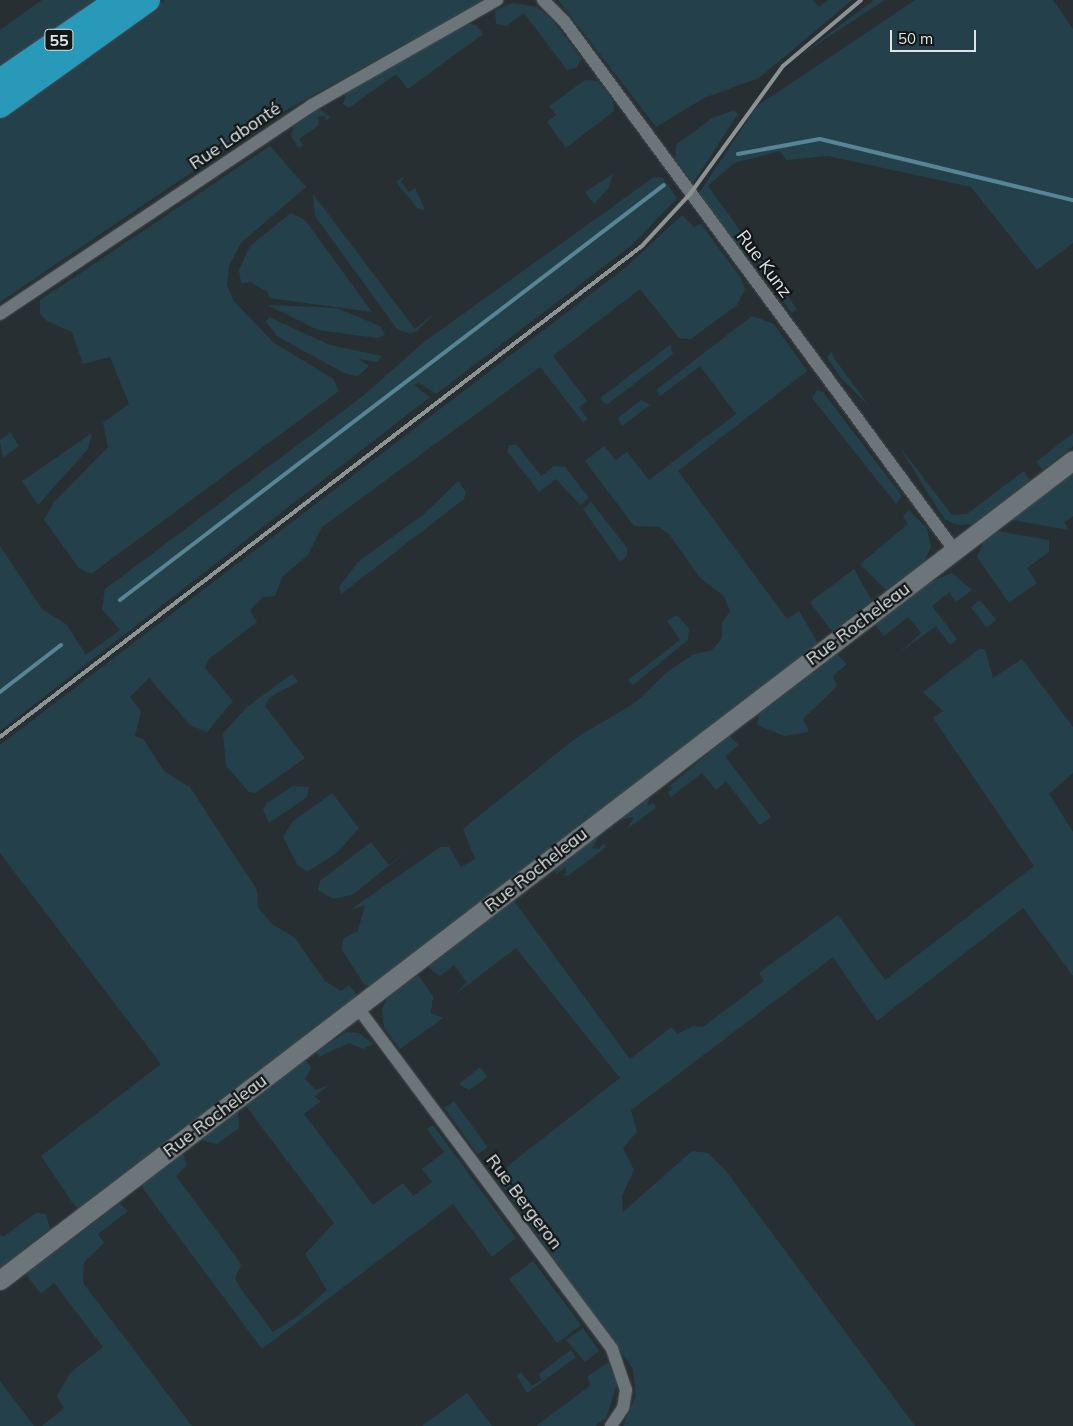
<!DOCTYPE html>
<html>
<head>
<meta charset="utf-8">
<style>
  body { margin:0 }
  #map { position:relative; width:1073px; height:1426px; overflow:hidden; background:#272f32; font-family:Mulish,sans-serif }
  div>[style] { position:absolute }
  .green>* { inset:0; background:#24414b; transform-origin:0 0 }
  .stream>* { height:4px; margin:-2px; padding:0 2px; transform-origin:2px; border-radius:2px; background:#578595 }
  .roads { filter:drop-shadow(0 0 1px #464d4f) drop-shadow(0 0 1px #464d4f) }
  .street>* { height:12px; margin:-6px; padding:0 6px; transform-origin:6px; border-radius:6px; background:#6c7579 }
  .secondary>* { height:19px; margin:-9.5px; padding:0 9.5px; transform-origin:9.5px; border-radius:9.5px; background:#6c7579 }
  .highway>* { height:24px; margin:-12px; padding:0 12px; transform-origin:12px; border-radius:12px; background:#2899b8 }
  .rail>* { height:4px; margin:-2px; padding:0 2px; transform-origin:2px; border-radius:2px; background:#8c9395 }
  span { translate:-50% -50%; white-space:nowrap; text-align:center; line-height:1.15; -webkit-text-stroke:4.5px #131718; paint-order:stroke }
  .shield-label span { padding:1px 4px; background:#131718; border:1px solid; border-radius:4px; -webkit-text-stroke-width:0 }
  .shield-label { font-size:16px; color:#dfe5e7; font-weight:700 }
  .street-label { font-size:18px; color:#dfe5e7 }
  .scale { position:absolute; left:890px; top:30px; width:86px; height:22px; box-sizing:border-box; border:2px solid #dfe5e7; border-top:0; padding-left:6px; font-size:15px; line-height:18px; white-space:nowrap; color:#dfe5e7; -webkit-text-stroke:4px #131718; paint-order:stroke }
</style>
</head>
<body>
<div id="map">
  <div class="green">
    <div style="clip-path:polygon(42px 0,96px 0,0 66px,0 30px)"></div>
    <div style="clip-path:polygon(165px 0,484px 0,272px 118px,0 302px,0 119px)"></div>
    <div style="clip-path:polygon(558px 0,813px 0,819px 7px,828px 0,852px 0,759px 78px,704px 98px,656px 127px)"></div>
    <div style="clip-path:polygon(874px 0,885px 0,802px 54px)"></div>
    <div style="clip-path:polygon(915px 0,1053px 0,1073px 29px,1073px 243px,1037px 270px,971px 187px,828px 156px,786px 160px,780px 151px,734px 163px,708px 186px,752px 247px,739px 247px,699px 193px,757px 106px)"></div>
    <div style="clip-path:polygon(512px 3px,537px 7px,551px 18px,582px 59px,576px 68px,567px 70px,524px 13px,507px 26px,496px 24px,495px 10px)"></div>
    <div style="clip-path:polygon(467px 23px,476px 25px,483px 34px,408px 89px,396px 74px,349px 108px,343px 104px,347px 92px)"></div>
    <div style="clip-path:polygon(585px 80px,598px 81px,613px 100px,614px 111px,566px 148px,547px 122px,556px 115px,549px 106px)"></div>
    <div style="clip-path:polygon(319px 108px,330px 117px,326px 121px,325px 116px,318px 117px,319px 125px,299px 139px,303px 145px,299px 148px,291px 136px,293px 127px)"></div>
    <div style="clip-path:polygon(734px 110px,738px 114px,693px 183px,675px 159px,676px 145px,712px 118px)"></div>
    <div style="clip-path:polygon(270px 146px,306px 187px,241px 243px,229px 266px,227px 285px,233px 300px,273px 342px,333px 379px,339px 391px,91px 574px,79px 568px,44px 520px,54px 502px,108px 447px,103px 423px,129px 404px,110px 357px,83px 364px,72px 332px,47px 321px,40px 314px,40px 300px)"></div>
    <div style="clip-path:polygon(613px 174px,608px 189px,594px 204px,585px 192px)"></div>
    <div style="clip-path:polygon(406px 175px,401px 182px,409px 192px,415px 188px,425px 210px,418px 209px,396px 182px)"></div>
    <div style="clip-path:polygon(654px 177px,663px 178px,677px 198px,632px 245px,436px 394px,419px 383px,414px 385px,430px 397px,0 731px,0 546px,42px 609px,66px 624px,86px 655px,120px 630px,102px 609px,105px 589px,363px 396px,424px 342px)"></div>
    <div style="clip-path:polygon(313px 194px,415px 329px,435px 313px,417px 331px,410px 334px,397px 329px,315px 216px)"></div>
    <div style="clip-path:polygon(291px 213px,305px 220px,372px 312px,269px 298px,268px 292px,250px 282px,241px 283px,239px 270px,250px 246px)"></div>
    <div style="clip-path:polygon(682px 215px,694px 227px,701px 224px,741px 278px,745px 290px,737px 305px,691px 339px,679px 338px,640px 289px,553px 356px,587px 401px,579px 407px,588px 420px,583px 422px,540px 367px,322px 527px,308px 555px,282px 577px,275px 596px,263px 597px,250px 610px,257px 622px,209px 659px,205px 668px,233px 701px,207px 732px,190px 725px,149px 678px,130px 697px,141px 711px,135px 736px,143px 739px,164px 771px,190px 787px,257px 890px,258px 907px,272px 924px,295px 938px,325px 981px,341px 991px,349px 985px,357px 995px,78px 1208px,74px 1205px,41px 1156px,161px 1064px,0 853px,0 745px,625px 268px)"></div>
    <div style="clip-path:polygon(766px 256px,763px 263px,797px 309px,792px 313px,759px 269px,757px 262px)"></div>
    <div style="clip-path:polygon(268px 305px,337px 308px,380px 326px,385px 335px,377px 338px,318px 330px)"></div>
    <div style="clip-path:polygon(752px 316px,774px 324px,807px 371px,678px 471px,787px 619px,799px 611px,818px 643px,369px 986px,364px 984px,342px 950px,343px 939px,358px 931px,365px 905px,350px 910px,440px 847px,449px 847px,461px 867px,475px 859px,463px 829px,577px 737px,635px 703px,667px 672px,692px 655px,712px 650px,722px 638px,722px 623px,730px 611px,724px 596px,700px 578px,669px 534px,659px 527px,634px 526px,585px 461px,604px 446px,616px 460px,627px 452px,649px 480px,736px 414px,700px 366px,660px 396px,656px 390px)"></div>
    <div style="clip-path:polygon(269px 317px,330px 345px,382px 356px,377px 362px,358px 359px,369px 366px,358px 376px,344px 373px,278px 337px,266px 322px)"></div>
    <div style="clip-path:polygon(670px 345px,673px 354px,608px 404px,604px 403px,600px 398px)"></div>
    <div style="clip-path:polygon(832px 351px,834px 358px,869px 406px,839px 376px,827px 357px)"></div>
    <div style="clip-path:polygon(817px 390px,823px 392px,902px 496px,896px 504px,812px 398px)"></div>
    <div style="clip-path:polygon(641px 400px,650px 405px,622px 426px,618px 418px)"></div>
    <div style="clip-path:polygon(10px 432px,19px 446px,3px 458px,0 440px)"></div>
    <div style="clip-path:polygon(92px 433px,88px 449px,38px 505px,22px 481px)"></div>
    <div style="clip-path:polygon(1073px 433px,1073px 446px,1043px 470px,1036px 462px)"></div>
    <div style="clip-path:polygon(509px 445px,517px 445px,541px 476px,554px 466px,565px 467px,589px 498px,580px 505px,556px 479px,539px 492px,507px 451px)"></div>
    <div style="clip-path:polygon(899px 446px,952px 515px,967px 514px,1024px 471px,1030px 480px,973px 524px,958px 525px,944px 519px)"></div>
    <div style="clip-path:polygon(1073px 473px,1073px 516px,1064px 523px,1069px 530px,1012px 520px)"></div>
    <div style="clip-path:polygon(458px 481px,466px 492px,464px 499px,341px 594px,339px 587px,358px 562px,424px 514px)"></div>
    <div style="clip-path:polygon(591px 502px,627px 548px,627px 556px,620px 562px,583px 509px)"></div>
    <div style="clip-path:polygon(909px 510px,927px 528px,931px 547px,924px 562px,886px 590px,860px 564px,908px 524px,903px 516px)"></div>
    <div style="clip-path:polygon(997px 531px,1049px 540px,1049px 552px,1027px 568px,1037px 583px,1009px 603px,977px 557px,984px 541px)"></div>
    <div style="clip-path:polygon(854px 569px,872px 601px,834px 630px,830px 629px,810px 602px)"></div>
    <div style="clip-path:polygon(952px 573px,972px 590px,956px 602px,949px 592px,932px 606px,957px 639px,950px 645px,936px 626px,899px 653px,921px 633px,908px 617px,884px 636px,875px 625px,934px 580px)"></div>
    <div style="left:980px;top:600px;width:26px;height:12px;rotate:51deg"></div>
    <div style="clip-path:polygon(677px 615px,689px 628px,688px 640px,633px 685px,628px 680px,680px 640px,667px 621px)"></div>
    <div style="clip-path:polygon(979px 649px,985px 649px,993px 678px,1022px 659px,1073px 727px,1073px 773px,1049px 794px,1073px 832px,1073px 976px,1023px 908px,877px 1021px,833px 957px,631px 1110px,637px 1132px,623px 1148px,634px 1170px,622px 1196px,623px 1212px,692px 1151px,708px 1153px,726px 1171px,915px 1426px,623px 1426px,636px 1395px,633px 1369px,495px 1176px,620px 1078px,516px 948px,453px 996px,467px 982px,454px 965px,440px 976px,428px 967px,514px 901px,630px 1059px,672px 1027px,677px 1034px,693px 1026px,703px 1027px,764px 981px,759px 973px,838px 915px,885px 980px,1034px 866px,933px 718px,943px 711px,923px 692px)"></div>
    <div style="clip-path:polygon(837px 654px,847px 664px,833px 676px,837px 686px,803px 719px,809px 732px,784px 736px,757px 725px,759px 714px)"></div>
    <div style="clip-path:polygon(292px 674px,298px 682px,270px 697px,265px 706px,305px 758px,255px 793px,249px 792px,226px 766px,223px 733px,248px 706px)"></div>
    <div style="clip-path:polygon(729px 736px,739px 745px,725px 756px,771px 817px,760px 825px,726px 781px,716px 790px,702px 773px,671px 797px,668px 793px,673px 786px,666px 789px)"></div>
    <div style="clip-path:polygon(293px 786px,309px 787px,307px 797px,269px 823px,263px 810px,267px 803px)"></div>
    <div style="clip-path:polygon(332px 793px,359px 828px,338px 852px,307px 872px,297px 864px,283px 837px,293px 821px)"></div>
    <div style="clip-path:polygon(650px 797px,647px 806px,654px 803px,656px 808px,627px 829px,634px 817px,620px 820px)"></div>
    <div style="clip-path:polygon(599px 836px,592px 848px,599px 849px,604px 843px,606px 847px,568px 876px,562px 875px,567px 873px,565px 867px,557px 874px,554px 871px)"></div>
    <div style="clip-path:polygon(424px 838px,352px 895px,333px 899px,318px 890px,320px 881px,371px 842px,389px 865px)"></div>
    <div style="clip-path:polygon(418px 975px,433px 996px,431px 1013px,443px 1018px,400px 1049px,384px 1028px,382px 1009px,388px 997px)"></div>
    <div style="clip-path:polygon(346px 1032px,359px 1033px,373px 1044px,363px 1049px,349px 1043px,319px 1057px,316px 1052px)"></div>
    <div style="clip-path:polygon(306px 1060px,311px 1068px,305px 1079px,316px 1090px,329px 1085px,314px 1097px,321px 1101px,304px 1114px,373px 1205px,403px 1183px,413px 1196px,432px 1182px,422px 1169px,444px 1152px,427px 1129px,433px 1125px,516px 1238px,492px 1257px,453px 1204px,262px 1349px,141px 1186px,183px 1154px,187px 1165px,176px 1176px,237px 1258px,241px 1266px,235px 1278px,241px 1289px,273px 1332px,299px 1315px,327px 1290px,305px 1254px,334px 1223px,246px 1106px)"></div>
    <div style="clip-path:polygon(480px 1067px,487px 1077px,469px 1090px,459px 1084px)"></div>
    <div style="left:454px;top:1101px;width:57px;height:12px;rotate:54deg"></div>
    <div style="clip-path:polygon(238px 1112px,239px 1128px,217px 1144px,201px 1140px)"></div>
    <div style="clip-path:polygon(120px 1203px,128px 1211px,98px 1234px,104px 1243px,84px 1262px,83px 1283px,192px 1426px,42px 1426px,64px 1408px,57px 1396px,70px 1373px,103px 1347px,54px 1283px,41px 1294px,26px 1274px)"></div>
    <div style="clip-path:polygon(36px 1213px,46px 1214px,50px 1229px,0 1268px,0 1234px,3px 1237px)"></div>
    <div style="left:533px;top:1261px;width:80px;height:30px;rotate:53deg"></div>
    <div style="clip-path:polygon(583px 1328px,599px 1351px,585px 1362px,566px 1340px)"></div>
    <div style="clip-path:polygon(571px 1350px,576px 1357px,527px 1393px,517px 1376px,521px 1372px,532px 1386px,541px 1380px,539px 1374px)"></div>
    <div style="clip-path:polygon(608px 1362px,617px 1384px,606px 1418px,595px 1426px,536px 1426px,591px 1385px,587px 1377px)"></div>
    <div style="clip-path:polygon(0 1381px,34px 1426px,0 1426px)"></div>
    <div style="clip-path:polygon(467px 1393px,492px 1426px,422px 1426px)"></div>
  </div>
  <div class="stream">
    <div style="left:738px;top:154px;width:83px;rotate:-10.4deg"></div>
    <div style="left:820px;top:139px;width:260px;rotate:13.6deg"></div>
    <div style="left:120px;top:600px;width:684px;rotate:-37.34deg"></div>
    <div style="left:0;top:692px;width:77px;rotate:-37.6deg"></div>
  </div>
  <div class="roads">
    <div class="street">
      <div style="left:543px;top:0;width:30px;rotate:45deg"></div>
      <div style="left:564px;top:21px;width:659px;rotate:53.58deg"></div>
      <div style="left:0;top:314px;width:376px;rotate:-33.8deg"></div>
      <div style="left:312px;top:105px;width:213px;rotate:-29.6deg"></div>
      <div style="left:358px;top:1008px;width:425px;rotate:53.3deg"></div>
      <div style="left:612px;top:1349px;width:43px;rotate:71.1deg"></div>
      <div style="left:626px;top:1390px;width:18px;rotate:99deg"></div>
      <div style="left:623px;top:1408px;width:22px;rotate:124deg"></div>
    </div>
    <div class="secondary">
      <div style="left:0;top:1280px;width:1350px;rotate:-37.39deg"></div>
    </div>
    <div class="highway">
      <div style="left:0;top:81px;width:143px;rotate:-34.5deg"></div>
      <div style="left:0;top:106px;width:182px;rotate:-35.6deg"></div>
    </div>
  </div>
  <div class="rail">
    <div style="left:0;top:737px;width:808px;rotate:-37.41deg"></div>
    <div style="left:642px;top:246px;width:71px;rotate:-47.3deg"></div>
    <div style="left:690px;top:194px;width:158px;rotate:-54deg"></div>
    <div style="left:783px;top:66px;width:102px;rotate:-40.2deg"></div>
  </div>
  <div class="shield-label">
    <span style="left:59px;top:40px">55</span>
  </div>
  <div class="street-label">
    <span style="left:235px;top:136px;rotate:-34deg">Rue Labonté</span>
    <span style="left:764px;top:264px;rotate:53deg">Rue Kunz</span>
    <span style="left:858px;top:624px;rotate:-37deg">Rue Rocheleau</span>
    <span style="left:536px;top:870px;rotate:-38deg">Rue Rocheleau</span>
    <span style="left:215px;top:1116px;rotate:-37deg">Rue Rocheleau</span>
    <span style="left:524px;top:1202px;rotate:53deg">Rue Bergeron</span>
  </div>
  <div class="scale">50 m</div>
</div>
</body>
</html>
